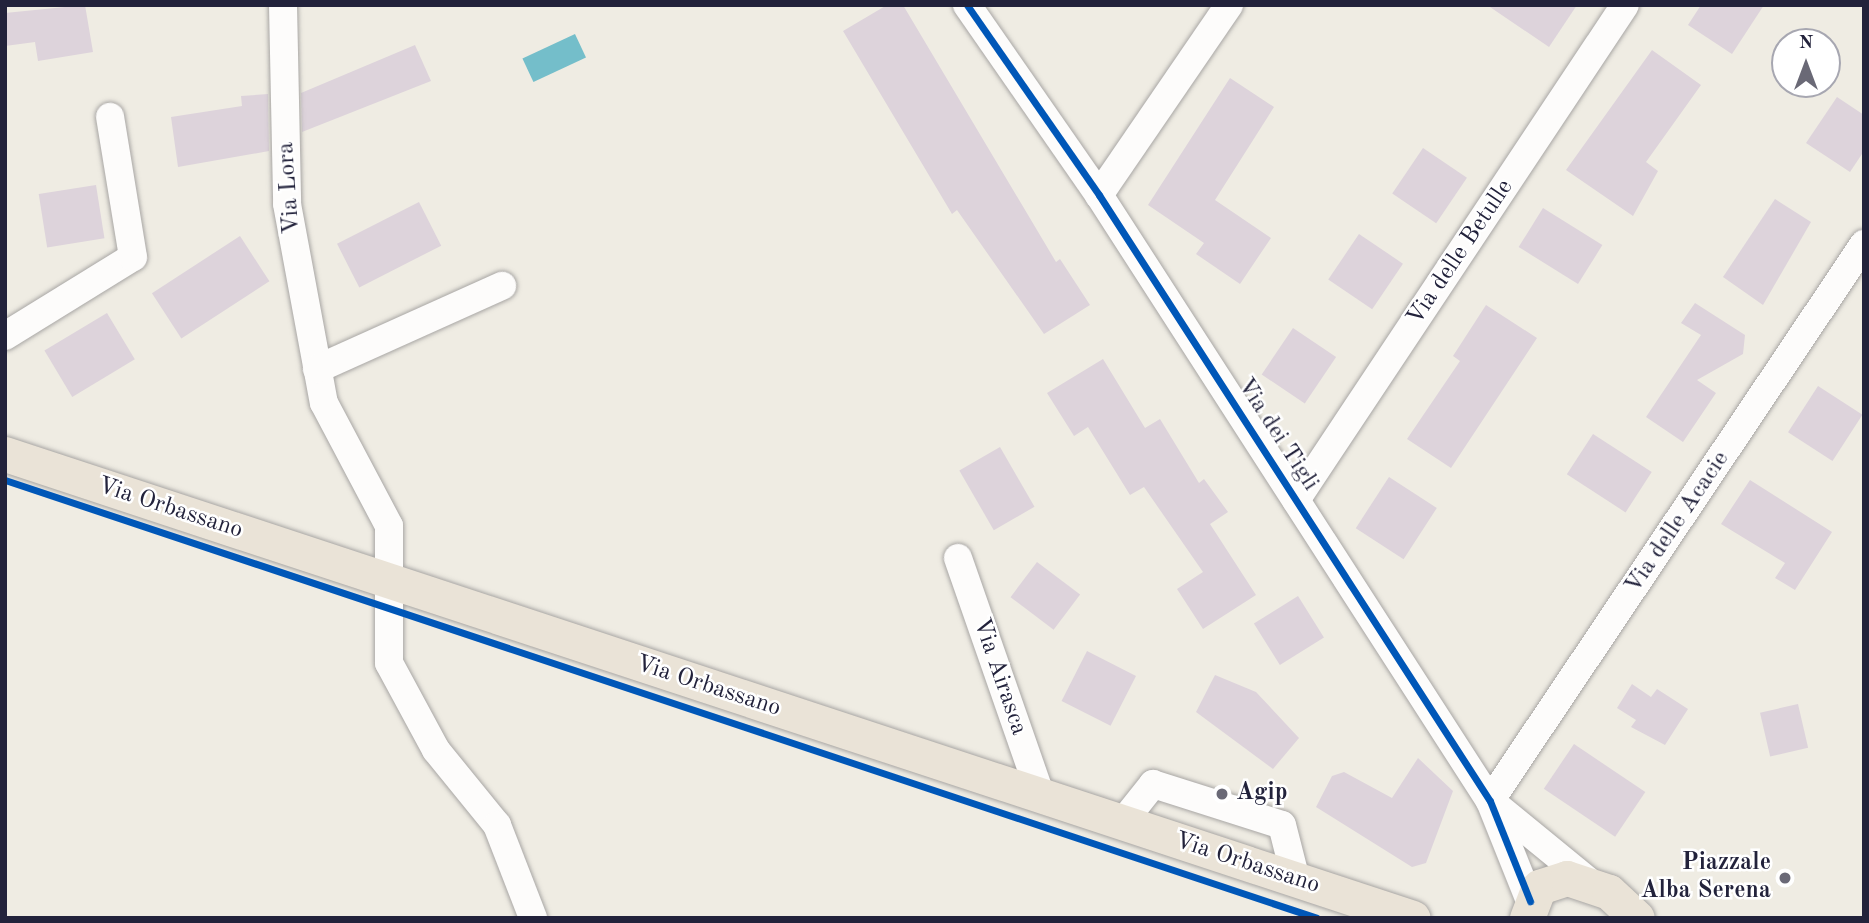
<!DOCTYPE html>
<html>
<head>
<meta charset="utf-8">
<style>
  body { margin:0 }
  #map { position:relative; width:1869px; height:923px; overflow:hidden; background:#efece3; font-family:"Old Standard TT",serif }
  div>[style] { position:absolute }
  .water>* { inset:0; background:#74beca; transform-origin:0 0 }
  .building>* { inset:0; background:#ddd3db; transform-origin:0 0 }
  .roads { filter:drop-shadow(0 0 2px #a8a6a4) drop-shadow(0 0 2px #a8a6a4) }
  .minor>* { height:28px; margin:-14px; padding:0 14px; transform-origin:14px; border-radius:14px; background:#fdfcfb }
  .major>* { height:35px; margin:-17.5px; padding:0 17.5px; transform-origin:17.5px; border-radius:17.5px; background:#eae3d7 }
  .cycleway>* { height:7px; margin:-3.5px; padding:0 3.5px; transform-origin:3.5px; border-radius:3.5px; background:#0057b8 }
  .dots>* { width:19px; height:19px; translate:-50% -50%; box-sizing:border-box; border:4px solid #fff; border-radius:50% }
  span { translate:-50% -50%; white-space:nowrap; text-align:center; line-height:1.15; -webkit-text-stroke:5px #fff; paint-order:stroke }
  .street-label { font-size:24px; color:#22223b }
  .poi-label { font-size:24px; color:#22223b; font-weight:700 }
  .left { translate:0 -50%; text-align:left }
  .right { translate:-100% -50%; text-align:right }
  .frame { position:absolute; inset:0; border:7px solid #22223b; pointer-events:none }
  .north { position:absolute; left:1771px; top:28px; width:70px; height:70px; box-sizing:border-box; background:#fff; border:2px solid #a7a7b1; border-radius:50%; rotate:0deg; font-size:19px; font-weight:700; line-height:28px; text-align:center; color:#22223b }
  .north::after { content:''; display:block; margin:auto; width:24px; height:32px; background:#6a6976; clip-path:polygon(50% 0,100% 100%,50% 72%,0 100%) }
</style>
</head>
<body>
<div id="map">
  <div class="water">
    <div style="left:575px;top:34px;width:26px;height:58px;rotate:65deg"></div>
  </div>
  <div class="building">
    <div style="clip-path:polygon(85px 5px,93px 52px,38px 61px,35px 42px,5px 46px,5px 13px)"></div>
    <div style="clip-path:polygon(887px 5px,903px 5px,1056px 262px,1060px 259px,1090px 305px,1044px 334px,957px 210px,952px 214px,843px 31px)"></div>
    <div style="clip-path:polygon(1487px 5px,1577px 5px,1549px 47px)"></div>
    <div style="clip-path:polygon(1701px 5px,1764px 5px,1732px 54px,1688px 25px)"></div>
    <div style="clip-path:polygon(415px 45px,431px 81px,302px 132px,301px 93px)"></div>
    <div style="clip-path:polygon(1652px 50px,1701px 85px,1646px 162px,1658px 171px,1633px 216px,1566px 170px)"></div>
    <div style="clip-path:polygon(1230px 78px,1274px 107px,1215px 200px,1271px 238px,1240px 284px,1196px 254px,1204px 243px,1148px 205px)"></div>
    <div style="clip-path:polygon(268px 94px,269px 151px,178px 167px,171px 117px,242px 106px,241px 96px)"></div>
    <div style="clip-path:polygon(1837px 97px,1864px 115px,1864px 151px,1850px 172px,1806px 143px)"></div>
    <div style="left:1423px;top:148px;width:53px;height:55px;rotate:34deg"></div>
    <div style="left:96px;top:185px;width:54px;height:58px;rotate:81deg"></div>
    <div style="clip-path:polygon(1775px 199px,1811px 222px,1763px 305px,1723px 277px)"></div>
    <div style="left:419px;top:202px;width:49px;height:92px;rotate:63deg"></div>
    <div style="left:1543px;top:208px;width:70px;height:46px;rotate:32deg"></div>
    <div style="left:1359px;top:234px;width:53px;height:55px;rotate:34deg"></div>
    <div style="left:240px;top:236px;width:54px;height:105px;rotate:57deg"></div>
    <div style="clip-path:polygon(1695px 303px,1745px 335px,1743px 354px,1697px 380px,1716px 393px,1683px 442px,1646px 417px,1701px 335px,1681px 323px)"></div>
    <div style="clip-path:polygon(1486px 305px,1537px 338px,1451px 468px,1407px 439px,1460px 361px,1453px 356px)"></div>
    <div style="left:107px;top:313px;width:54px;height:73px;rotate:59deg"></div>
    <div style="left:1293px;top:328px;width:52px;height:56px;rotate:34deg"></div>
    <div style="clip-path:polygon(1103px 359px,1145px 428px,1160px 419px,1199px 483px,1204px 479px,1228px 512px,1210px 524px,1256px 595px,1203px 629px,1177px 589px,1203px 572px,1144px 487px,1130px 495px,1088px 427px,1074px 436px,1047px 393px)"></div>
    <div style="left:1818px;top:386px;width:53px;height:55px;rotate:33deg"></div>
    <div style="left:1593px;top:434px;width:70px;height:48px;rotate:33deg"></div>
    <div style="left:1000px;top:447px;width:69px;height:47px;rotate:60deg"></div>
    <div style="left:1389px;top:477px;width:57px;height:61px;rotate:33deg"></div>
    <div style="clip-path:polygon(1750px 480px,1832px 532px,1795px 590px,1775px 578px,1785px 563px,1721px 524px)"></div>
    <div style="left:1037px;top:562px;width:54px;height:44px;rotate:37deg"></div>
    <div style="left:1298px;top:596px;width:49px;height:52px;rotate:58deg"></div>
    <div style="left:1087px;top:651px;width:55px;height:56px;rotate:27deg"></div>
    <div style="clip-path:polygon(1215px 675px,1256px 692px,1299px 738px,1273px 769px,1196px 712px)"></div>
    <div style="clip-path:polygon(1632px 684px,1651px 697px,1657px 689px,1688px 709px,1665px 745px,1631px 727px,1636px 720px,1617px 708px)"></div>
    <div style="left:1798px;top:704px;width:45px;height:39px;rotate:77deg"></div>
    <div style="left:1574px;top:744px;width:86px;height:54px;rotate:34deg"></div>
    <div style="clip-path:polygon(1418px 758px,1453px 791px,1426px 863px,1412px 867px,1316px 807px,1332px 776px,1344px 772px,1392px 798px)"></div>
  </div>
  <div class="roads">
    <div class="minor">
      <div style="left:283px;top:5px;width:199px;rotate:88.8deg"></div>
      <div style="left:287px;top:204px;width:202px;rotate:79.5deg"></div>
      <div style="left:324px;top:403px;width:139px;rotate:62.1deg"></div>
      <div style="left:389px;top:526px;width:137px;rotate:90deg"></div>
      <div style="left:389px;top:663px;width:99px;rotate:61.6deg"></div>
      <div style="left:436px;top:750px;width:97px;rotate:50.9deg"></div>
      <div style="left:497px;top:825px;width:100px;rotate:68.8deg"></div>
      <div style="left:967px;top:5px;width:231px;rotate:55.2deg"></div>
      <div style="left:1099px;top:195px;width:721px;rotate:57.17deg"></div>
      <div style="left:1490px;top:801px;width:108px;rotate:68.2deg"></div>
      <div style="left:1099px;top:195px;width:230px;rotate:-55.6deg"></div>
      <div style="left:5px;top:336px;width:150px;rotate:-31.7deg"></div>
      <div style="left:133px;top:257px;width:142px;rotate:-99.3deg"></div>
      <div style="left:317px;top:369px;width:203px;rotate:-24.2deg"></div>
      <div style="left:1296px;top:500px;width:594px;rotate:-56.39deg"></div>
      <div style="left:958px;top:558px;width:252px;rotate:70.8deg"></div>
      <div style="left:1490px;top:801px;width:671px;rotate:-56.12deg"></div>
      <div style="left:1493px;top:803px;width:122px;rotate:39.3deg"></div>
      <div style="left:1122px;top:823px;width:50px;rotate:-51.5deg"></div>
      <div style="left:1153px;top:784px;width:135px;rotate:17.6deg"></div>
      <div style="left:1282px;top:825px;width:57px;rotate:75.7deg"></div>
    </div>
    <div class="major">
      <div style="left:5px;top:454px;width:1482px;rotate:18.24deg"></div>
      <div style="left:1527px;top:918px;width:33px;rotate:-69deg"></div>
      <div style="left:1539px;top:887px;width:29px;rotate:-18deg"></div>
      <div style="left:1567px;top:878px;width:44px;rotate:18.4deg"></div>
      <div style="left:1609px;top:892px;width:38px;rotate:43deg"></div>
    </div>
  </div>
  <div class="cycleway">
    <div style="left:967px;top:5px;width:231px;rotate:55.2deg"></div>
    <div style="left:1099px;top:195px;width:721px;rotate:57.17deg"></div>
    <div style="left:1490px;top:801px;width:108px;rotate:68.2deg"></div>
    <div style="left:5px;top:480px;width:1383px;rotate:18.46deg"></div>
  </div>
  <div class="dots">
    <div style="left:1222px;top:794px;background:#6a6976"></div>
    <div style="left:1785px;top:878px;background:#6a6976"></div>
  </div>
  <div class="street-label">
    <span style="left:290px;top:188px;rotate:-94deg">Via Lora</span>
    <span style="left:1461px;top:253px;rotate:-56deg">Via delle Betulle</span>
    <span style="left:1277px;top:435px;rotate:57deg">Via dei Tigli</span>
    <span style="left:170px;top:509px;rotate:18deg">Via Orbassano</span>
    <span style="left:1678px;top:523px;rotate:-56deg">Via delle Acacie</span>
    <span style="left:999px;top:677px;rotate:71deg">Via Airasca</span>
    <span style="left:708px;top:687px;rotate:18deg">Via Orbassano</span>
    <span style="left:1247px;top:864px;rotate:18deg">Via Orbassano</span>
  </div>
  <div class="poi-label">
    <span class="left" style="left:1236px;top:794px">Agip</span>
    <span class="right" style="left:1771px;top:878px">Piazzale<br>Alba Serena</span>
  </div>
  <div class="frame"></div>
  <div class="north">N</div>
</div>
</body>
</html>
